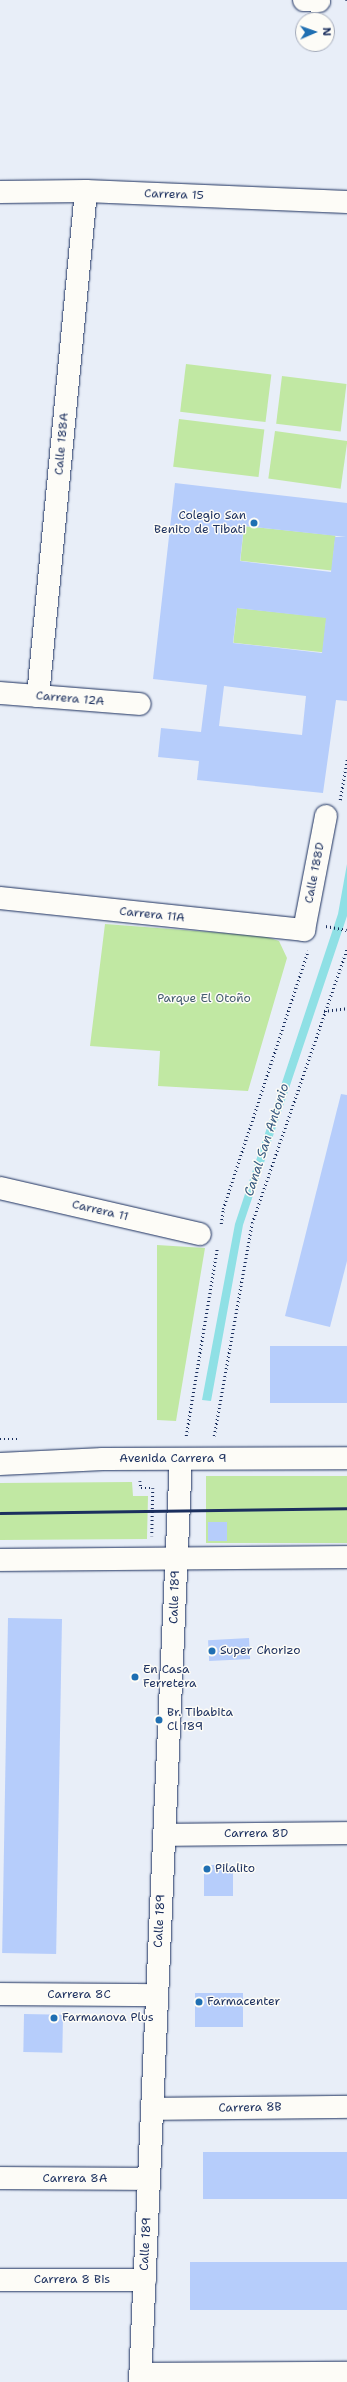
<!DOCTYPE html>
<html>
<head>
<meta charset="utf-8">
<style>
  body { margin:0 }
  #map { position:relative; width:347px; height:2382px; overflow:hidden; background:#e8eef8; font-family:"Shantell Sans",sans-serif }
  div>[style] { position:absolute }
  .green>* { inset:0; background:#c1e8a3; transform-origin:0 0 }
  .water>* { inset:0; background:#8fe0e5 }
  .building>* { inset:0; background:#b6cdfb; transform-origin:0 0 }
  .path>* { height:2.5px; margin-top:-1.25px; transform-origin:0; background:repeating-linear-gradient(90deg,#1b2f5e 0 1px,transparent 0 4px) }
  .roads { filter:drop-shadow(0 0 1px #1b2f5e) drop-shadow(0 0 1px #1b2f5e) }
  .minor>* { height:22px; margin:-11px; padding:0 11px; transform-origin:11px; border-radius:11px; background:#fdfcf7 }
  .major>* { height:22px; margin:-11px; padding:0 11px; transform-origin:11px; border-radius:11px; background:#fdfcf7 }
  .rail>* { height:3px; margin:-1.5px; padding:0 1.5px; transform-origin:1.5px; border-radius:1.5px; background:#1b2f5e }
  .dots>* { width:11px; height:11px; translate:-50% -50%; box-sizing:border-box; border:2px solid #fdfcf7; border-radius:50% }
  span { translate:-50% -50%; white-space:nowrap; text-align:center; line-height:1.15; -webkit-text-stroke:3px #fdfcf7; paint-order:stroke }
  .street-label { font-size:12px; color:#1b2f5e }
  .poi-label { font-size:12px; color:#1b2f5e }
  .right { translate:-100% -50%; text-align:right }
  .left { translate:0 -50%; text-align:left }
  .park-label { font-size:12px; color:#445d6f }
  .water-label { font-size:13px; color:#385b80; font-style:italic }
  .north { position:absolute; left:295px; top:12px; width:40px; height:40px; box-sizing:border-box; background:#fdfcf7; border:1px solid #a3aaba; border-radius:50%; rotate:88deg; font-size:11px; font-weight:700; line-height:16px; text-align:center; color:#1b2f5e }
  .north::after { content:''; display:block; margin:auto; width:14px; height:18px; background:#1f6fb2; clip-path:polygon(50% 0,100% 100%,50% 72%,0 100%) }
</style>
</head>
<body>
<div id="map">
  <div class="green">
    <div style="left:186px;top:364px;width:86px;height:48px;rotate:7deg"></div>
    <div style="left:282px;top:376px;width:65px;height:48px;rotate:7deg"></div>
    <div style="left:179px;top:419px;width:86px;height:48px;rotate:7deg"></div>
    <div style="left:275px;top:431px;width:73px;height:48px;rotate:8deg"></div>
    <div style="left:244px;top:526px;width:92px;height:35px;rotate:6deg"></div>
    <div style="left:237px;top:608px;width:90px;height:35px;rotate:6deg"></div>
    <div style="clip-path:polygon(105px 924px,264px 936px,279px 941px,287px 958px,248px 1091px,158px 1086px,160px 1051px,90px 1046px)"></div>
    <div style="clip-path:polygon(157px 1245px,205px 1248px,176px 1421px,157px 1420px)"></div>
    <div style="left:347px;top:1476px;width:67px;height:141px;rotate:90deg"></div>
    <div style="clip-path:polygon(132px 1482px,133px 1496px,148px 1496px,147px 1539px,0 1540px,0 1483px)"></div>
  </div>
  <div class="water">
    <div style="clip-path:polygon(347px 864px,347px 916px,243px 1225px,211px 1401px,202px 1400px,235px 1224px,338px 914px)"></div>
  </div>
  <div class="building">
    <div style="clip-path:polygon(evenodd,175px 483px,347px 503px,347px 701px,336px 700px,323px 793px,197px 780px,199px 761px,158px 757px,161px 728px,201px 732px,207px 685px,153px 679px,175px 483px,244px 526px,346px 537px,335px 537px,331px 572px,240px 561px,244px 526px,175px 483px,237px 608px,326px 618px,322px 653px,233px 643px,237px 608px,175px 483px,224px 686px,306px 696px,302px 735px,219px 726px,224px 686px)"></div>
    <div style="clip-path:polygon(341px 1094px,347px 1095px,347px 1261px,330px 1327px,285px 1316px)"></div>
    <div style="left:347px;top:1346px;width:57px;height:77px;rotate:90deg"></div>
    <div style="left:208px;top:1522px;width:19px;height:19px"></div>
    <div style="left:8px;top:1618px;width:54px;height:335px;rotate:1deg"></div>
    <div style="left:249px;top:1638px;width:21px;height:41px;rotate:87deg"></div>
    <div style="left:204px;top:1865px;width:29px;height:31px"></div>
    <div style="left:243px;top:1993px;width:34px;height:48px;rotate:90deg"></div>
    <div style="left:24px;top:2014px;width:39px;height:38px;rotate:1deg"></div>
    <div style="left:347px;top:2152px;width:47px;height:144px;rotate:90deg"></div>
    <div style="left:347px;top:2262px;width:48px;height:157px;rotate:90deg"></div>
  </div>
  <div class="path">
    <div style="left:347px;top:0;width:1px;rotate:90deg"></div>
    <div style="left:340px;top:800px;width:41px;rotate:-80.1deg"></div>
    <div style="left:326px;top:926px;width:21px;rotate:11deg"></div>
    <div style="left:324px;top:1011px;width:23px;rotate:-7deg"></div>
    <div style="left:221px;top:1224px;width:15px;rotate:-82deg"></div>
    <div style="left:223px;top:1209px;width:272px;rotate:-71.8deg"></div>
    <div style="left:186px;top:1436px;width:190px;rotate:-80.6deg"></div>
    <div style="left:214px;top:1436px;width:216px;rotate:-79.9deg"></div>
    <div style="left:252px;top:1223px;width:290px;rotate:-70.9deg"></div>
    <div style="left:0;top:1439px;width:17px"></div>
    <div style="left:140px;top:1481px;width:7px;rotate:82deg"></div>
    <div style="left:141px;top:1488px;width:12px"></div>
    <div style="left:153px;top:1488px;width:48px;rotate:91.2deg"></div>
  </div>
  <div class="roads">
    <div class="minor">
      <div style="left:304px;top:0;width:15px;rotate:4deg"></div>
      <div style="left:0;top:192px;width:86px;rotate:-0.7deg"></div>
      <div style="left:86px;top:191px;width:261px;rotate:2.4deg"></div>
      <div style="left:0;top:693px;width:140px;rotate:4.5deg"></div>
      <div style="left:38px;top:696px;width:507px;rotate:-84.57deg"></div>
      <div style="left:0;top:898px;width:306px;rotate:6deg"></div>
      <div style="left:304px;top:930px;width:116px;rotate:-79.1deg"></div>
      <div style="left:0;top:1188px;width:205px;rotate:13deg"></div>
      <div style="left:164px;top:1835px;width:183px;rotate:-0.6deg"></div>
      <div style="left:0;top:1994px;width:157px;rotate:0.4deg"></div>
      <div style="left:152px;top:2109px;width:195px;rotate:-0.6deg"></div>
      <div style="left:0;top:2178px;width:149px;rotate:0.4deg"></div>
      <div style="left:0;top:2280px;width:145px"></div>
      <div style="left:140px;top:2374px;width:207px;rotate:-0.3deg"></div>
      <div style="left:140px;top:2382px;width:924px;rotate:-87.46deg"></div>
    </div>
    <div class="major">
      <div style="left:0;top:1464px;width:103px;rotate:-2.8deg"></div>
      <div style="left:103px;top:1459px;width:244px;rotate:-0.2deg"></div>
      <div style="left:0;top:1560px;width:347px;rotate:-0.5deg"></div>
    </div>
  </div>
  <div class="rail">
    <div style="left:0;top:1513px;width:347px;rotate:-0.8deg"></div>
  </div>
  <div class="dots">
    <div style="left:254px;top:523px;background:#1f6fb2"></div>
    <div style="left:212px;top:1651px;background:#1f6fb2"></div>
    <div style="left:135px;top:1677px;background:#1f6fb2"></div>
    <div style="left:159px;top:1720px;background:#1f6fb2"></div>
    <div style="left:207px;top:1869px;background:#1f6fb2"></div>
    <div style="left:199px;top:2002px;background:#1f6fb2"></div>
    <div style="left:54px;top:2018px;background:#1f6fb2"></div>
  </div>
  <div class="street-label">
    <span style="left:174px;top:195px;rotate:2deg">Carrera 15</span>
    <span style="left:62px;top:444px;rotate:-85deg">Calle 188A</span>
    <span style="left:70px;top:699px;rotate:5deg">Carrera 12A</span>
    <span style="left:315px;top:873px;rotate:-79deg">Calle 188D</span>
    <span style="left:152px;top:915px;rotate:6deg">Carrera 11A</span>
    <span style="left:100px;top:1211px;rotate:13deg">Carrera 11</span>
    <span style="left:173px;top:1459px">Avenida Carrera 9</span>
    <span style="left:175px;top:1597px;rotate:-88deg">Calle 189</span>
    <span style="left:256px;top:1834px">Carrera 8D</span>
    <span style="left:160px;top:1921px;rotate:-87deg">Calle 189</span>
    <span style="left:79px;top:1995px">Carrera 8C</span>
    <span style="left:250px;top:2108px;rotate:-1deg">Carrera 8B</span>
    <span style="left:75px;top:2179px">Carrera 8A</span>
    <span style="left:146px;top:2244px;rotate:-87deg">Calle 189</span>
    <span style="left:72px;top:2280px">Carrera 8 Bis</span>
  </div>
  <div class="poi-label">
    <span class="right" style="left:246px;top:523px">Colegio San<br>Benito de Tibati</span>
    <span class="left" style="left:220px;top:1651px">Super Chorizo</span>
    <span class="left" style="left:143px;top:1677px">En Casa<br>Ferretera</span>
    <span class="left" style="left:167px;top:1720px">Br. Tibabita<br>Cl 189</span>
    <span class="left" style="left:215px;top:1869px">Pilalito</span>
    <span class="left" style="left:207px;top:2002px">Farmacenter</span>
    <span class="left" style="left:62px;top:2018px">Farmanova Plus</span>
  </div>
  <div class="park-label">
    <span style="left:204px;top:999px">Parque El Otoño</span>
  </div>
  <div class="water-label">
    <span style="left:267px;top:1140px;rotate:-72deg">Canal San Antonio</span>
  </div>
  <div class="north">N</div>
</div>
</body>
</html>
